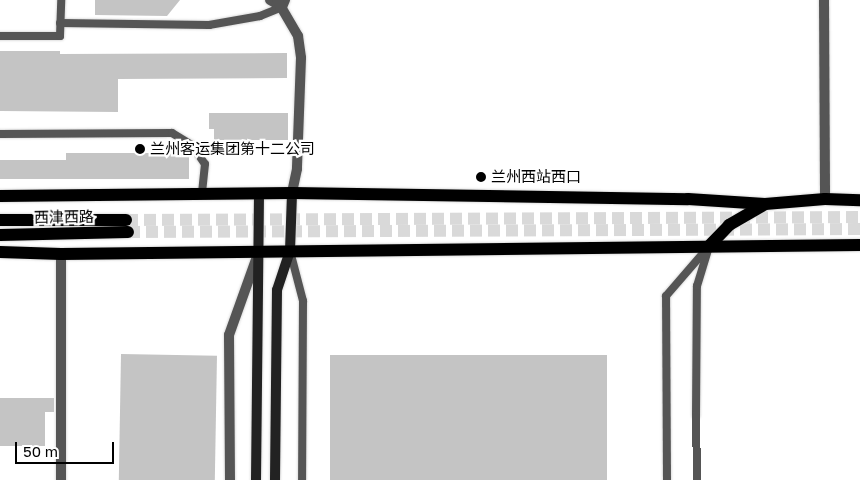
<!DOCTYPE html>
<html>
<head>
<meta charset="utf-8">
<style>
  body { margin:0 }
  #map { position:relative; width:860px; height:480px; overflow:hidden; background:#fff; font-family:"Golos Text","Noto Sans SC",sans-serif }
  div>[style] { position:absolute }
  .building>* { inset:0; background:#c4c4c4; transform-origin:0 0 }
  .primary-tunnel>* { height:12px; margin-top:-6px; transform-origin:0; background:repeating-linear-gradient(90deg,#d9d9d9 0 12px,transparent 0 18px) }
  .roads { filter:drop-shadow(0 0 1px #dbdbdb) drop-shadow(0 0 1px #dbdbdb) }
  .service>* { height:8px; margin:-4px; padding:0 4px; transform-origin:4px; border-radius:4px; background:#555 }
  .minor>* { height:10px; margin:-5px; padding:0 5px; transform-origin:5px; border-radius:5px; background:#555 }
  .tertiary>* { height:10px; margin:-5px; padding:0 5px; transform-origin:5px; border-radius:5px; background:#555 }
  .secondary>* { height:10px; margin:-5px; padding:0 5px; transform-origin:5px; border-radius:5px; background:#222 }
  .primary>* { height:12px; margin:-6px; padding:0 6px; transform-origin:6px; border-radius:6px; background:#000 }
  .service-bridge>* { height:8px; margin:-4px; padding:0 4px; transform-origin:4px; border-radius:4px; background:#555 }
  .dots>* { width:14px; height:14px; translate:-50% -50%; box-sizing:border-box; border:2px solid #fff; border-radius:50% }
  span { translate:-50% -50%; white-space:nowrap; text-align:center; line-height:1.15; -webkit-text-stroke:4.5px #fff; paint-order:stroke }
  .poi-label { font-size:15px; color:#000 }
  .left { translate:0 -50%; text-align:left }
  .street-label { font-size:15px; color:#000 }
  .scale { position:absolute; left:15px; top:442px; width:99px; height:22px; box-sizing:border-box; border:2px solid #000; border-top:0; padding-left:6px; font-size:15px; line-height:18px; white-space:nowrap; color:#000; -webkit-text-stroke:4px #fff; paint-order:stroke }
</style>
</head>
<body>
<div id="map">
  <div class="building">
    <div style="clip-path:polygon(95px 0,180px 0,167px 16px,95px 15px)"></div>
    <div style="clip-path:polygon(0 51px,60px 51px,60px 54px,287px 53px,287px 78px,118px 79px,118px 112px,0 111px)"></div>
    <div style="clip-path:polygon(209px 113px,288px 113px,288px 140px,214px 140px,214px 129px,209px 129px)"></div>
    <div style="clip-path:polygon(66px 153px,189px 153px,189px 179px,0 179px,0 160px,66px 160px)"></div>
    <div style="left:121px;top:354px;width:96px;height:126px;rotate:1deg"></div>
    <div style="left:607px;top:355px;width:125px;height:277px;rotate:90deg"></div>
    <div style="clip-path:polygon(0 398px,54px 398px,54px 412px,45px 412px,45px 446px,0 446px)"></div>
  </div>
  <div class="primary-tunnel">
    <div style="left:126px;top:220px;width:734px;rotate:-0.23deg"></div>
    <div style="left:128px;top:232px;width:732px;rotate:-0.23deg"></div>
  </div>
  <div class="roads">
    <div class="service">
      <div style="left:60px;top:23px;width:149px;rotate:0.8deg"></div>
      <div style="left:209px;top:25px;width:52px;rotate:-10deg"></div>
      <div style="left:260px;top:16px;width:24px;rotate:-22deg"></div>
      <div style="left:0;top:36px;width:60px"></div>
      <div style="left:60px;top:36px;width:36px;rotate:-88deg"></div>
      <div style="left:0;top:134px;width:172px;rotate:-0.3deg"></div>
      <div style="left:172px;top:133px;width:23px;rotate:31deg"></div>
      <div style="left:192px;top:145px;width:23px;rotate:56deg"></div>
      <div style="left:205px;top:164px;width:30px;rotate:96deg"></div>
      <div style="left:290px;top:251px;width:52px;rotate:75.4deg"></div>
      <div style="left:303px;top:301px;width:179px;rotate:90.3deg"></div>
      <div style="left:696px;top:415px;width:129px;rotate:-89.6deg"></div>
      <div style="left:697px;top:286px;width:38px;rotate:-73deg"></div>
      <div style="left:667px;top:480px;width:184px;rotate:-90.3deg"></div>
      <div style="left:666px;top:296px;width:67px;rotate:-49.2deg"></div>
    </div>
    <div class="minor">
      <div style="left:270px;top:0;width:14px;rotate:30deg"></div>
      <div style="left:282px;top:7px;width:8px;rotate:-67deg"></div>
      <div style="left:61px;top:254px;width:226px;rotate:90deg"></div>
      <div style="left:230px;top:480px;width:145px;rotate:-90.4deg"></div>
      <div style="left:229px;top:335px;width:86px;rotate:-70.3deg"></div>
    </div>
    <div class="tertiary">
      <div style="left:277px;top:0;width:42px;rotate:59.7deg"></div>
      <div style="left:298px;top:36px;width:22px;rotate:82deg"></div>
      <div style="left:301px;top:58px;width:111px;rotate:92.1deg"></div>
      <div style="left:297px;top:169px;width:25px;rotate:102deg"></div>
      <div style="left:824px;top:0;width:199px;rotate:89.7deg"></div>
    </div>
    <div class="secondary">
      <div style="left:256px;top:480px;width:287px;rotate:-89.4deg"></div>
      <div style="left:275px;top:480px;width:190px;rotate:-89.4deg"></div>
      <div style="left:277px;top:290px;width:41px;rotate:-71.6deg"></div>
      <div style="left:290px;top:251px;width:58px;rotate:-88deg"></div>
    </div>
    <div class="primary">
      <div style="left:0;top:196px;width:292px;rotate:-0.6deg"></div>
      <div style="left:292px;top:193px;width:396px;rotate:0.9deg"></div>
      <div style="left:688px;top:199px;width:77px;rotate:3.7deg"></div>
      <div style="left:765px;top:204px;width:60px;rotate:-4.8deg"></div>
      <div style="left:825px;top:199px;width:35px;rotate:2deg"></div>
      <div style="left:0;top:220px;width:126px"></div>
      <div style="left:0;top:235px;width:128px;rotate:-1.3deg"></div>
      <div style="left:710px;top:245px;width:28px;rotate:-46deg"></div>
      <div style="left:729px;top:225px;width:39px;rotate:-30deg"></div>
      <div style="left:0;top:252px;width:61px;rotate:1.9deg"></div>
      <div style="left:61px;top:254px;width:799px;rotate:-0.65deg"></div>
    </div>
  </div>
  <div class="service-bridge">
    <div style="left:696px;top:415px;width:65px;rotate:89.1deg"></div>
  </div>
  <div class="dots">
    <div style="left:140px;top:149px;background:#000"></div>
    <div style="left:481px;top:177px;background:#000"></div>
  </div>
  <div class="poi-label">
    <span class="left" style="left:150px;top:149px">兰州客运集团第十二公司</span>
    <span class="left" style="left:491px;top:177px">兰州西站西口</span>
  </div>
  <div class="street-label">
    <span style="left:64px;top:217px;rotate:-1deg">西津西路</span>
  </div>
  <div class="scale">50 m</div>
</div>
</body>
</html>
